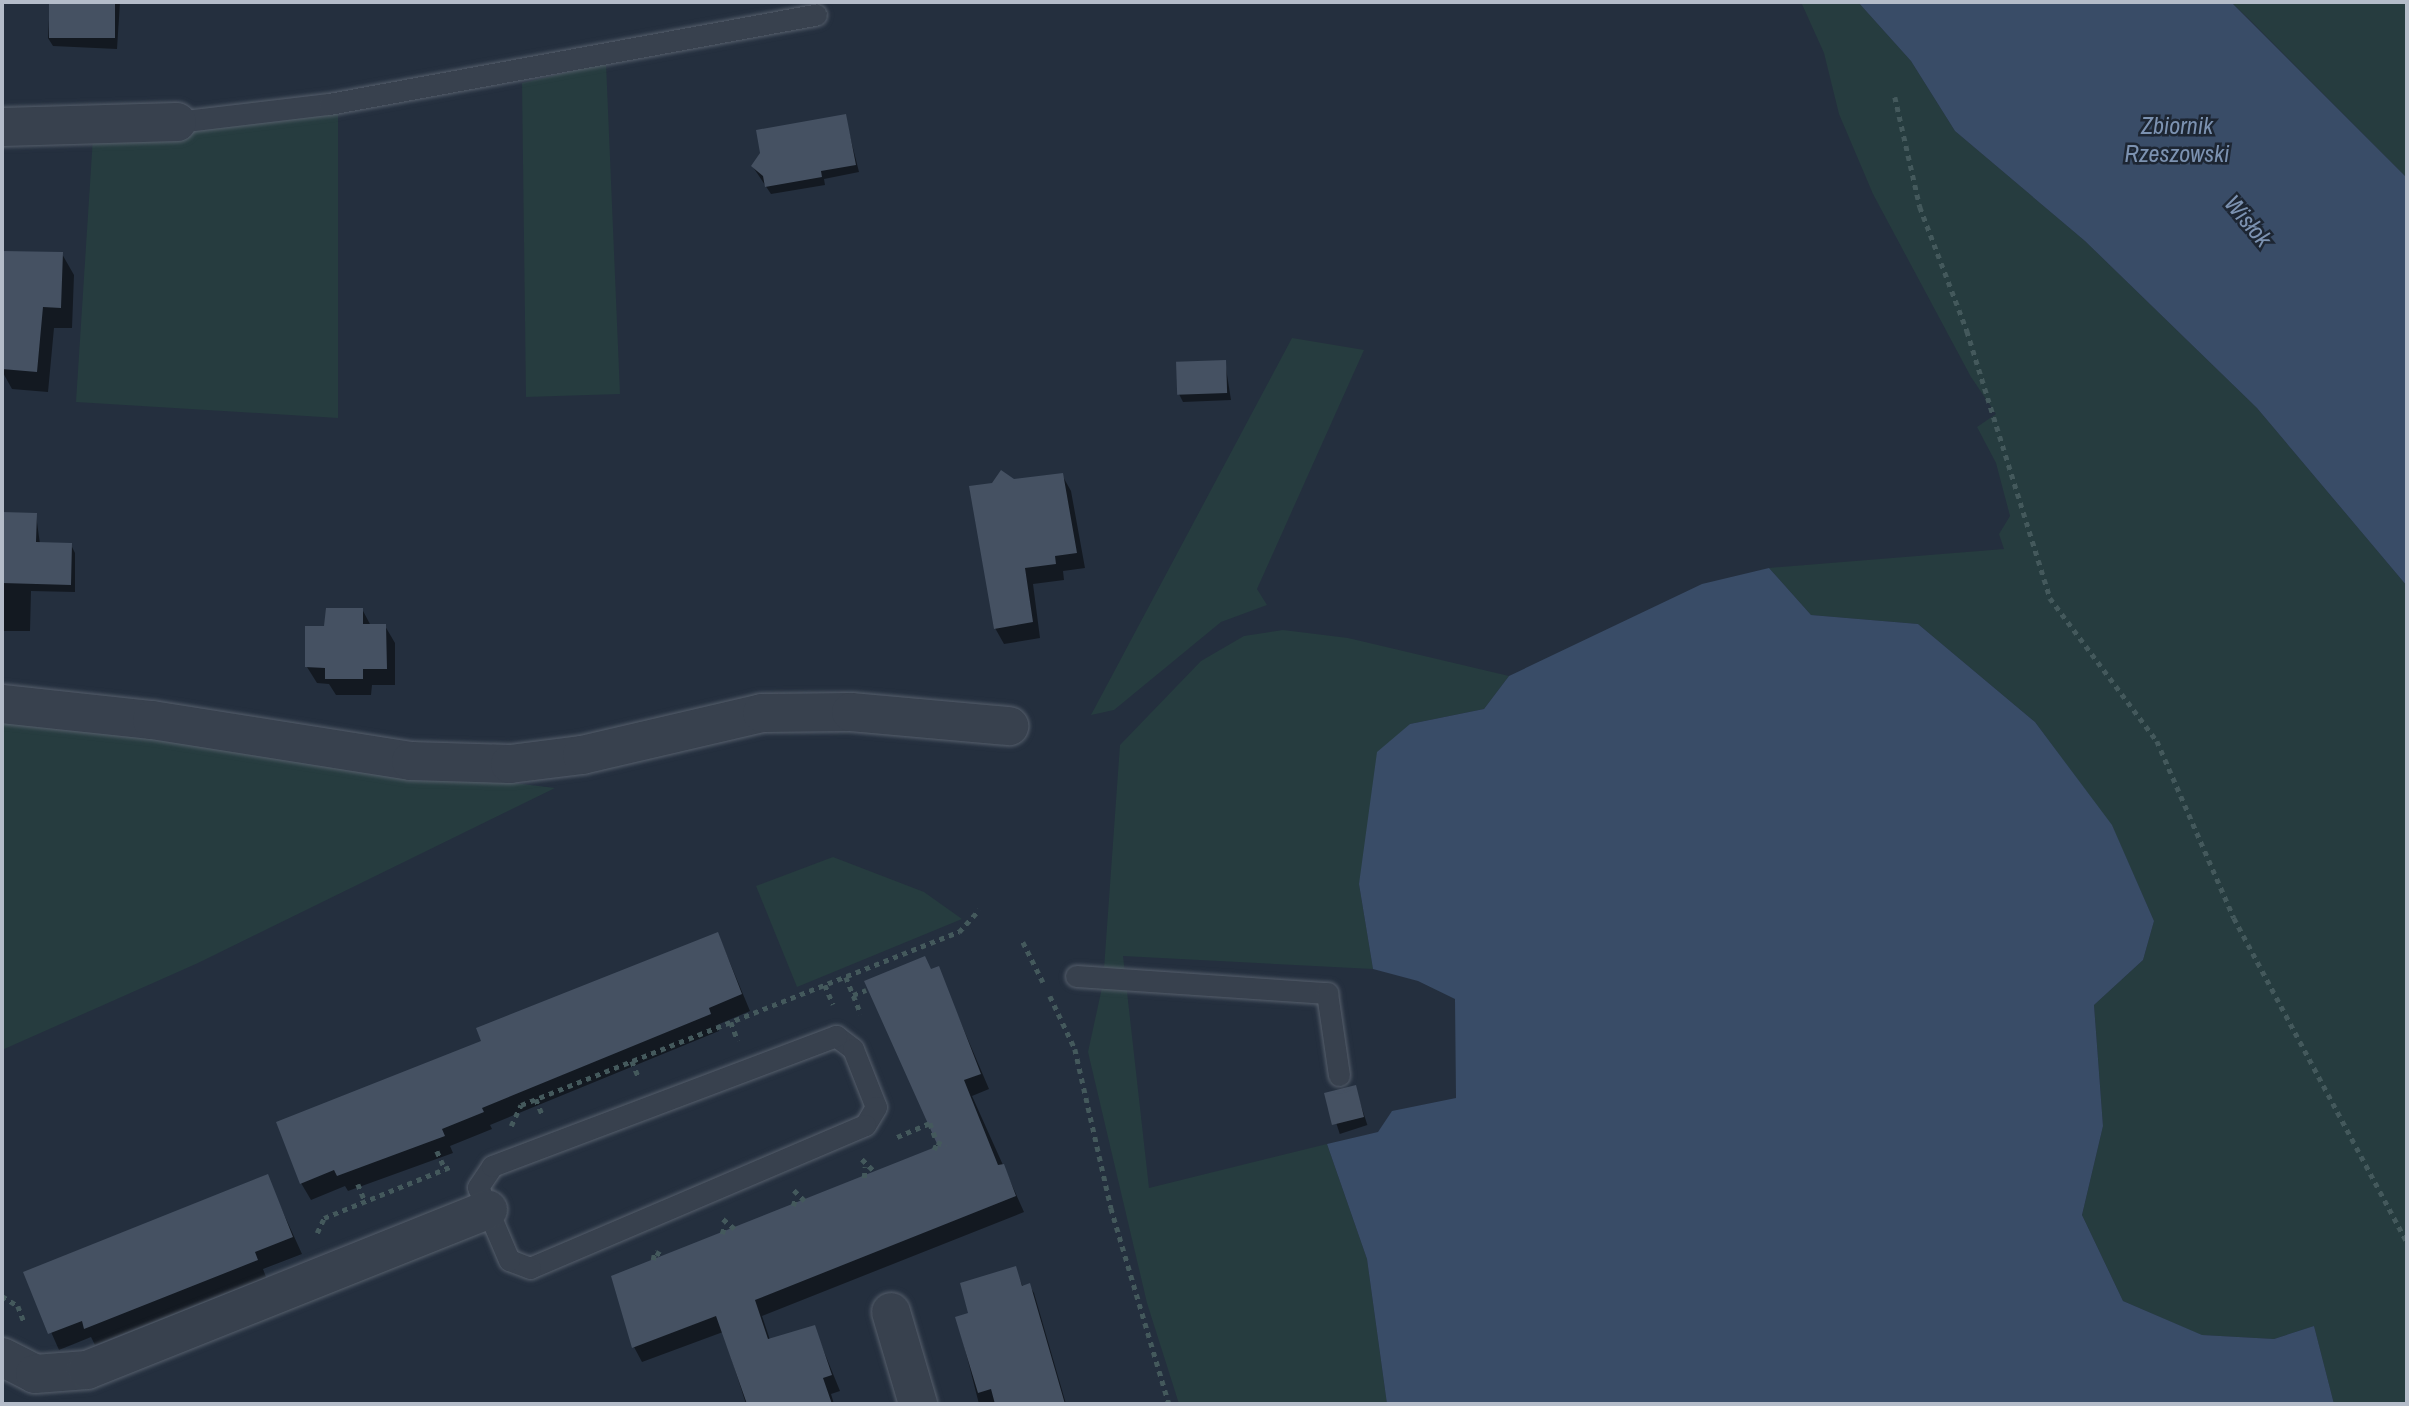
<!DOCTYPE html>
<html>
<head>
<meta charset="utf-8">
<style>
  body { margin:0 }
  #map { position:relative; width:2409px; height:1406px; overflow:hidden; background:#242f3e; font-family:"Archivo Narrow",sans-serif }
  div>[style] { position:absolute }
  .green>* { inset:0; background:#263c3f }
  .water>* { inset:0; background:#394c67 }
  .shadow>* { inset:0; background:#0007; transform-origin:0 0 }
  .building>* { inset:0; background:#455162; transform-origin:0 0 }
  .path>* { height:4.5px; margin-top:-2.25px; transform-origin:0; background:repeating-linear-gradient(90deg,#44595c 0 5px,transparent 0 10px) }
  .roads { filter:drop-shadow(0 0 2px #565f6c) drop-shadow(0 0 2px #565f6c) }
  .service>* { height:21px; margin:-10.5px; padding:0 10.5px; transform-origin:10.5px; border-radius:10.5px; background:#38414e }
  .minor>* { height:38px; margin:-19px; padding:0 19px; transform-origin:19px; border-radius:19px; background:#38414e }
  span { translate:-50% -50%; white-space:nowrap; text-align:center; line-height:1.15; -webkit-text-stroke:5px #1d2633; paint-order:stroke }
  .water-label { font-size:24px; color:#7c92b1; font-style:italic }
  .frame { position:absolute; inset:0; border:4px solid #b4bcc9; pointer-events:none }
</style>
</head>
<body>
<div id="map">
  <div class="green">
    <div style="clip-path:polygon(1801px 2px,1858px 2px,1911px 61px,1955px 131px,2085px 241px,2257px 408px,2407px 586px,2407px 1404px,2334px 1404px,2314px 1326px,2274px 1339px,2201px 1335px,2123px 1301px,2082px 1215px,2103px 1126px,2094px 1005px,2143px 960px,2154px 921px,2112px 826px,2035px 722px,1918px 624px,1811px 615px,1769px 568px,2004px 549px,1999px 534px,2010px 516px,1996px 463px,1977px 427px,1996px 414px,1971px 377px,1873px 194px,1839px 114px,1824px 53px)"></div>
    <div style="clip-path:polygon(2231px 2px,2407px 2px,2407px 178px,2249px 19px)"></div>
    <div style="clip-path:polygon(606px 63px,620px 394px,526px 397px,522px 83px)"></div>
    <div style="clip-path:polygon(338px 112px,338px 418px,76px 402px,93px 137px)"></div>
    <div style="clip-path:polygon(1292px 338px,1364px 350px,1257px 589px,1267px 605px,1221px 622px,1114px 710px,1091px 715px)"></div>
    <div style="clip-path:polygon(1283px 630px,1348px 638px,1509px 676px,1484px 709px,1410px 724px,1359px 884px,1373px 969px,1123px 956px,1149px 1188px,1327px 1144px,1367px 1259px,1387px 1404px,1179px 1404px,1147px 1303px,1088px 1052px,1103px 983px,1120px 745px,1201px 661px,1244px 636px)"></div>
    <div style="clip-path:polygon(2px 718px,176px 742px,555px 788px,198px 963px,2px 1050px)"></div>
    <div style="clip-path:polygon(833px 857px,924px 892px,962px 919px,797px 987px,756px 886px)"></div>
  </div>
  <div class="water">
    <div style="clip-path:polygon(1858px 2px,2231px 2px,2407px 178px,2407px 586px,2257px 408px,2085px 241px,1955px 131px,1911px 61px)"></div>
    <div style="clip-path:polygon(1769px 568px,1811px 615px,1918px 624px,2035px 722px,2112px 825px,2154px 921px,2143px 960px,2094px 1005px,2103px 1126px,2082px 1215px,2123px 1301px,2202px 1335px,2274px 1339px,2314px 1326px,2334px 1404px,1387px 1404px,1367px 1259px,1327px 1144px,1378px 1132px,1392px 1111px,1456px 1098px,1455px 999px,1418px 981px,1373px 969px,1359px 884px,1377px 752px,1410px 724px,1484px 709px,1509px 676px,1702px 584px)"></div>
  </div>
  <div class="shadow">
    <div style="clip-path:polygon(50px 2px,120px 2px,117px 49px,53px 46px,48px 38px)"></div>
    <div style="clip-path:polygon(845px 116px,859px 172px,824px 179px,825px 185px,771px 194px,753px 167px)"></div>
    <div style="clip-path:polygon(2px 253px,62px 254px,74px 275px,72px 328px,54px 328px,48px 392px,12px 389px,2px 371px)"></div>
    <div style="clip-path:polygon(1225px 362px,1231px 400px,1183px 402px,1179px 394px)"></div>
    <div style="clip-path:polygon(1062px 475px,1071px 491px,1085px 568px,1063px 571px,1064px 580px,1033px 584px,1040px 638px,1004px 644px,995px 628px,1014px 481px)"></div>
    <div style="clip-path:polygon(2px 514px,36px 515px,40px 544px,71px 545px,75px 553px,75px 592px,31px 591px,30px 631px,2px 631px)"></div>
    <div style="clip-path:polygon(362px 609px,371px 626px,385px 626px,395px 643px,395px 685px,372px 685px,371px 695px,336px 695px,329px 684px,317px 683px,307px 667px,326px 627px)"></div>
    <div style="clip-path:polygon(718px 934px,750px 1011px,717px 1025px,719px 1031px,490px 1125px,492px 1129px,450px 1146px,453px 1153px,348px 1191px,345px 1186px,311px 1200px,301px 1183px,483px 1042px)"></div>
    <div style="clip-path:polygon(938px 969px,989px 1089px,972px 1096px,1024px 1212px,762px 1316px,770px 1340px,814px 1327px,840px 1391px,831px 1394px,834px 1404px,746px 1404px,723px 1332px,642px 1362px,634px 1347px,941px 1147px,932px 971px)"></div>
    <div style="left:1355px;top:1087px;width:40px;height:29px;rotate:72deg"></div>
    <div style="clip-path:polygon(267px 1177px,302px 1254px,263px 1269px,266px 1277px,95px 1345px,91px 1337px,59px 1350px,25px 1273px)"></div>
    <div style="clip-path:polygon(1015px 1269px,1023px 1287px,1029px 1285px,1034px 1293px,1066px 1404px,979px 1404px,957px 1318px,971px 1314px)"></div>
  </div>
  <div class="building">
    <div style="left:49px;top:2px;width:66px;height:36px"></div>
    <div style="clip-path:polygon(846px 114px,856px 165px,821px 171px,822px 177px,765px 187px,763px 176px,751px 166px,760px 153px,756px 130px)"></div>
    <div style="clip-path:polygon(2px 251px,63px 252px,61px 308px,43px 307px,37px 372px,2px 369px)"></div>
    <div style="left:1226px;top:360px;width:33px;height:50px;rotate:88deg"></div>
    <div style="clip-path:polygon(1001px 470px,1014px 479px,1063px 473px,1077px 553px,1055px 556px,1056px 564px,1025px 568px,1033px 622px,994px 629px,969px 486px,992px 483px)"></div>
    <div style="clip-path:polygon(2px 512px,37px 513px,36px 542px,72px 543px,71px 585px,2px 583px)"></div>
    <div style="clip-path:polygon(326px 608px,363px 608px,363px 624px,386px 624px,387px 669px,363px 669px,363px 679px,325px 679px,325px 668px,305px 667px,305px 626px,324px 626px)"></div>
    <div style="clip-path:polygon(718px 932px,742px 994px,709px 1008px,711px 1014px,482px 1108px,484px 1112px,442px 1129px,445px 1136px,337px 1176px,334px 1170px,300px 1184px,276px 1122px,481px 1041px,476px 1028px)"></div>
    <div style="clip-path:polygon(925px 956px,931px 969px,939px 966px,981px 1074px,964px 1080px,998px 1165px,1004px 1164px,1016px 1196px,755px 1300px,768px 1339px,815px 1325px,832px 1375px,823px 1378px,832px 1404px,747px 1404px,716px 1316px,632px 1348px,611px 1276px,938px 1146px,864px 981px)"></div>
    <div style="left:1356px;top:1085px;width:33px;height:33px;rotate:76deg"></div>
    <div style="clip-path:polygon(268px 1174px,293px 1237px,255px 1252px,258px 1260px,84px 1329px,82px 1321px,48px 1334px,23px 1272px)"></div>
    <div style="clip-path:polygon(1016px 1266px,1022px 1286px,1030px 1283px,1065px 1404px,995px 1404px,991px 1389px,978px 1393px,955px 1317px,968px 1313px,960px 1283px)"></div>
  </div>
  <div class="path">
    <div style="left:1895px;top:97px;width:113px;rotate:77.2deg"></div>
    <div style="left:1920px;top:207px;width:133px;rotate:69.2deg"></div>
    <div style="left:1967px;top:331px;width:280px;rotate:72.7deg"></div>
    <div style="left:2050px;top:598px;width:179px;rotate:53.2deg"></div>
    <div style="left:2157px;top:741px;width:193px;rotate:66.5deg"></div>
    <div style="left:2234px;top:918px;width:367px;rotate:61.9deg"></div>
    <div style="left:1023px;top:942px;width:45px;rotate:63.4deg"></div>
    <div style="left:846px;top:977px;width:40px;rotate:68deg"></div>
    <div style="left:825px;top:985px;width:21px;rotate:67deg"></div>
    <div style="left:853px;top:995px;width:14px;rotate:-21deg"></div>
    <div style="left:1050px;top:996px;width:59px;rotate:64.7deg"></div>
    <div style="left:1075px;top:1049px;width:163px;rotate:77.2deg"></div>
    <div style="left:1111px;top:1208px;width:204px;rotate:73.5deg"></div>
    <div style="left:731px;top:1022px;width:20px;rotate:70deg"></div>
    <div style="left:632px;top:1061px;width:16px;rotate:68deg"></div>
    <div style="left:536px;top:1099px;width:16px;rotate:68deg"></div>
    <div style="left:511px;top:1126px;width:23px;rotate:-65deg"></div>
    <div style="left:521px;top:1105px;width:471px;rotate:-21.6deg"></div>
    <div style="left:959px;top:932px;width:30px;rotate:-48deg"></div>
    <div style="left:897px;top:1137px;width:36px;rotate:-23deg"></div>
    <div style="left:930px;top:1123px;width:20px;rotate:70deg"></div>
    <div style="left:937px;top:1142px;width:10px;rotate:24deg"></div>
    <div style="left:934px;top:1150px;width:9px;rotate:-69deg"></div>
    <div style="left:437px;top:1151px;width:20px;rotate:66deg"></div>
    <div style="left:862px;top:1159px;width:20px;rotate:45deg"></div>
    <div style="left:864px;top:1178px;width:11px;rotate:-85deg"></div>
    <div style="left:358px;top:1184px;width:18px;rotate:68deg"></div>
    <div style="left:794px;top:1190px;width:17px;rotate:45deg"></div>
    <div style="left:793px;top:1206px;width:9px;rotate:-72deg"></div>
    <div style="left:723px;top:1219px;width:16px;rotate:40deg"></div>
    <div style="left:317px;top:1233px;width:17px;rotate:-65deg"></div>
    <div style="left:324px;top:1218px;width:138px;rotate:-22.1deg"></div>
    <div style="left:722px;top:1234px;width:10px;rotate:-73deg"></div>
    <div style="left:656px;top:1252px;width:10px;rotate:29deg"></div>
    <div style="left:653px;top:1260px;width:10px;rotate:-79deg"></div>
    <div style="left:2px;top:1296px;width:19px;rotate:32deg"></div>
    <div style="left:18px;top:1306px;width:19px;rotate:69deg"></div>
  </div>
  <div class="roads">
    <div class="service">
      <div style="left:177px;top:122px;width:153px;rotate:-6.8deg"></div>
      <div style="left:329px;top:104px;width:495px;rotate:-10.4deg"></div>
      <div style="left:1076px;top:976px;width:252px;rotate:3.9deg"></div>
      <div style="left:1327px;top:993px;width:83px;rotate:81.7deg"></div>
      <div style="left:836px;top:1036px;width:21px;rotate:37deg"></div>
      <div style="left:853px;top:1049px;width:62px;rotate:68.4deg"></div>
      <div style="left:876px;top:1107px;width:21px;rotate:121deg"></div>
      <div style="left:865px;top:1125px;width:364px;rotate:156.9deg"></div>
      <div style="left:530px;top:1268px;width:22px;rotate:-159deg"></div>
      <div style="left:509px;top:1260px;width:79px;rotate:-113deg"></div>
      <div style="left:478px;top:1187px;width:25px;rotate:-56deg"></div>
      <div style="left:492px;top:1166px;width:368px;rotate:-20.7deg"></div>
    </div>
    <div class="minor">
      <div style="left:2px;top:127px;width:175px;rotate:-1.6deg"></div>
      <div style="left:2px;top:704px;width:151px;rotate:6.1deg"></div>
      <div style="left:152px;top:720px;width:262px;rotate:9deg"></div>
      <div style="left:411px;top:761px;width:99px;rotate:1.7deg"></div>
      <div style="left:510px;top:764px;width:73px;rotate:-7.1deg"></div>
      <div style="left:582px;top:755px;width:185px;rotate:-13.1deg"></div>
      <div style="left:762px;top:713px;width:89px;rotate:-0.6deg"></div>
      <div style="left:851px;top:712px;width:159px;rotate:5.1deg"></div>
      <div style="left:891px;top:1312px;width:96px;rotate:73.6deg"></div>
      <div style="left:2px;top:1357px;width:37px;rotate:27deg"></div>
      <div style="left:35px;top:1374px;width:52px;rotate:-4.4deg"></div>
      <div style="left:87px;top:1370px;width:432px;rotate:-21.8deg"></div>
    </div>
  </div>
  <div class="water-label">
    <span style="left:2177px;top:140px">Zbiornik<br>Rzeszowski</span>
    <span style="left:2248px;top:221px;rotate:50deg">Wisłok</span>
  </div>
  <div class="frame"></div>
</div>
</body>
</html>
